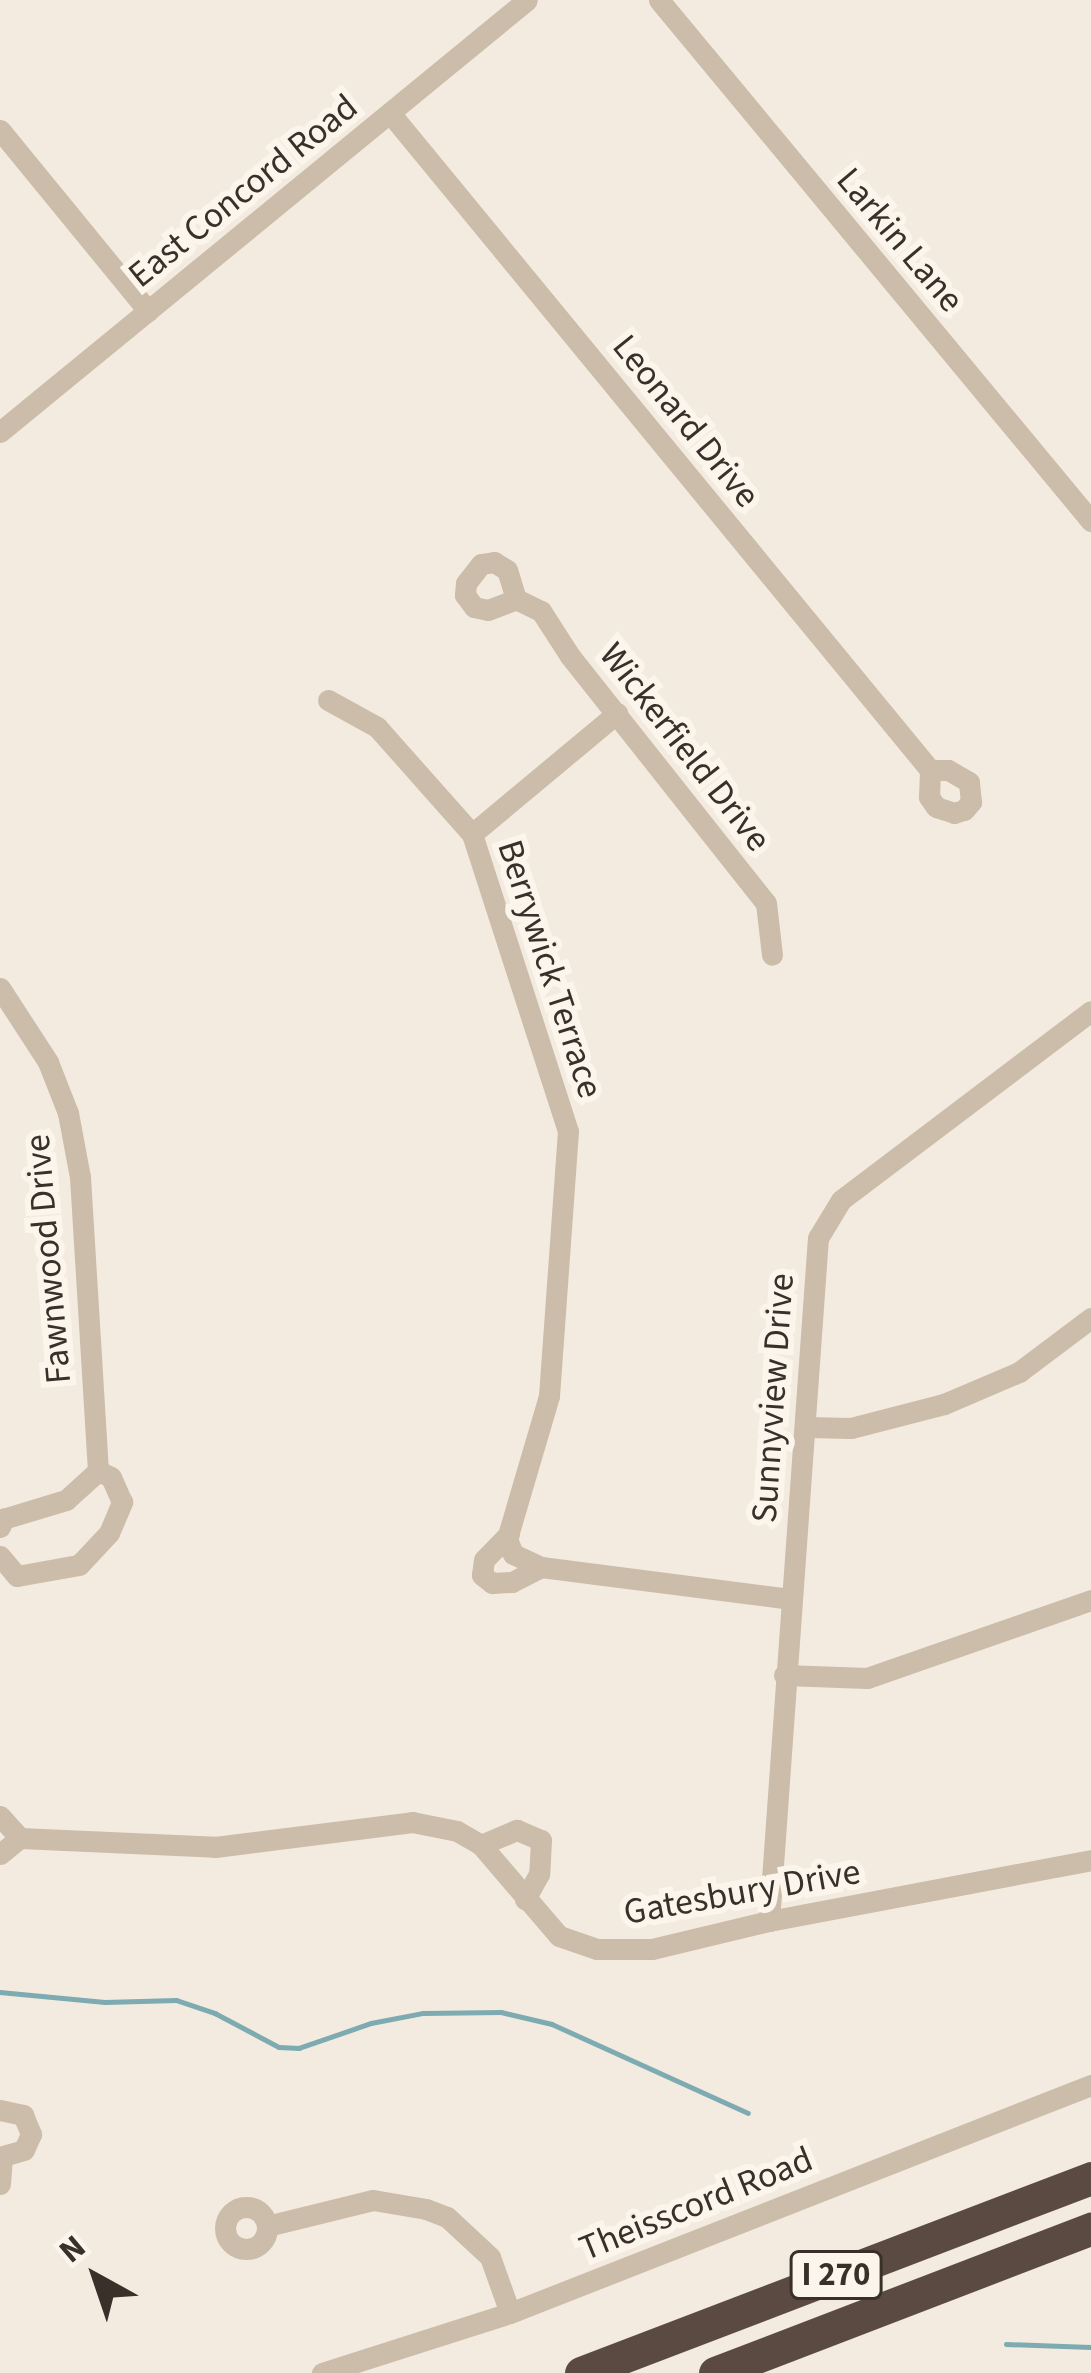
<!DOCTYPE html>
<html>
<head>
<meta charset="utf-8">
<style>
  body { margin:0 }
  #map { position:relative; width:1091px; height:2373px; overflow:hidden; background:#f3ebdf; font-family:"Source Sans 3",sans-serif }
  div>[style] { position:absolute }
  .stream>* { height:4.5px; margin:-2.25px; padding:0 2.25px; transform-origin:2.25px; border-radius:2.25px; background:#7dabb1 }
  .minor>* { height:21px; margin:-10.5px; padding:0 10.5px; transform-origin:10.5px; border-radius:10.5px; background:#ccbcaa }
  .minor>.ring { margin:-10.5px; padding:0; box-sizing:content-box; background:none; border:21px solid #ccbcaa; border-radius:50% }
  .highway>* { height:33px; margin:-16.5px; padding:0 16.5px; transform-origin:16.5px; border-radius:16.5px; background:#5b4a41 }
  span { translate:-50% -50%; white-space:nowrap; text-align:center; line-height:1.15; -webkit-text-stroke:12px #fbf5ec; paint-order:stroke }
  .shield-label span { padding:3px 9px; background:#fbf5ec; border:3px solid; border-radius:9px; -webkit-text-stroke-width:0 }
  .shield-label { font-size:33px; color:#39302a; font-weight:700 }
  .street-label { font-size:36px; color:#39302a }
  .north { position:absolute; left:36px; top:2217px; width:120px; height:120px; -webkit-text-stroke:9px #fbf5ec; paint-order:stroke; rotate:320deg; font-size:33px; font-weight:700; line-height:48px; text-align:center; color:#39302a }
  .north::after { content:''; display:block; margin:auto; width:42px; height:54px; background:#39302a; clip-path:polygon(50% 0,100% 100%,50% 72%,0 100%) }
</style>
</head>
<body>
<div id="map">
  <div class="stream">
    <div style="left:0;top:1992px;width:105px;rotate:5.4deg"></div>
    <div style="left:105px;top:2002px;width:71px;rotate:-1.6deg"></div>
    <div style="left:176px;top:2000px;width:41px;rotate:18.4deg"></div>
    <div style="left:215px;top:2013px;width:72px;rotate:28deg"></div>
    <div style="left:279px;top:2047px;width:20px;rotate:3deg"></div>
    <div style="left:299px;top:2048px;width:76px;rotate:-19.1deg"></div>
    <div style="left:371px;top:2023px;width:53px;rotate:-10.9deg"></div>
    <div style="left:423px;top:2013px;width:78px;rotate:-0.7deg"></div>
    <div style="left:501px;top:2012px;width:52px;rotate:13.2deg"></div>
    <div style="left:552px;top:2024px;width:215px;rotate:24.4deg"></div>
    <div style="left:1006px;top:2344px;width:85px;rotate:2deg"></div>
  </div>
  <div class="minor">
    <div style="left:659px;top:0;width:677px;rotate:50.34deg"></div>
    <div style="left:390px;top:113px;width:850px;rotate:50.58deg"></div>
    <div style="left:930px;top:770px;width:27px;rotate:92deg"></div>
    <div style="left:929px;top:797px;width:12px;rotate:55deg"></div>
    <div style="left:936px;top:807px;width:19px;rotate:18deg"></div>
    <div style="left:954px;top:813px;width:10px;rotate:-17deg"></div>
    <div style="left:964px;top:810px;width:11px;rotate:-49deg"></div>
    <div style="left:971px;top:802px;width:20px;rotate:-96deg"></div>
    <div style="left:969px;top:782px;width:24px;rotate:-150deg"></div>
    <div style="left:948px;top:770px;width:18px;rotate:180deg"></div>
    <div style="left:0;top:130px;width:234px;rotate:50.7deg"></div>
    <div style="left:0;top:432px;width:681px;rotate:-39.34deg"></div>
    <div style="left:516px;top:599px;width:30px;rotate:-107deg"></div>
    <div style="left:507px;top:570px;width:15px;rotate:-148deg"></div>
    <div style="left:494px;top:562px;width:13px;rotate:171deg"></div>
    <div style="left:481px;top:564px;width:24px;rotate:128deg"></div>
    <div style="left:466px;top:583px;width:12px;rotate:95deg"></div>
    <div style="left:465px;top:595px;width:15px;rotate:53deg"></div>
    <div style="left:474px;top:607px;width:14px;rotate:12deg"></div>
    <div style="left:488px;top:610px;width:30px;rotate:-21deg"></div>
    <div style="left:516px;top:599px;width:28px;rotate:26deg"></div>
    <div style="left:541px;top:611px;width:54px;rotate:57.2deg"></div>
    <div style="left:570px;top:656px;width:315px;rotate:51.6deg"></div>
    <div style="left:766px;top:903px;width:52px;rotate:83.4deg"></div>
    <div style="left:328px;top:700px;width:56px;rotate:28.9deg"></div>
    <div style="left:377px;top:727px;width:143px;rotate:48.4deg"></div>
    <div style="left:472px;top:834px;width:312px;rotate:72.1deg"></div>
    <div style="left:568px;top:1131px;width:266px;rotate:94.1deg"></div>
    <div style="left:549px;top:1396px;width:149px;rotate:106.4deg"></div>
    <div style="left:507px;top:1539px;width:16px;rotate:68deg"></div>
    <div style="left:513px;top:1554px;width:31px;rotate:25deg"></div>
    <div style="left:541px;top:1567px;width:251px;rotate:7.3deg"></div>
    <div style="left:472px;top:834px;width:189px;rotate:-39.8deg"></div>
    <div style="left:0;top:988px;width:88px;rotate:57deg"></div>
    <div style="left:48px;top:1062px;width:55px;rotate:68.6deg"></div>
    <div style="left:68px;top:1113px;width:65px;rotate:79.4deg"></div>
    <div style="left:80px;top:1177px;width:295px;rotate:86.5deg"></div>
    <div style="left:805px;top:1427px;width:46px;rotate:1.2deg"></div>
    <div style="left:851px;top:1428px;width:96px;rotate:-14.5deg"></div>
    <div style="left:944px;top:1404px;width:82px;rotate:-23.1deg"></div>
    <div style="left:1019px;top:1372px;width:90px;rotate:-36.9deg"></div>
    <div style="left:0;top:1527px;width:9px;rotate:-69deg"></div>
    <div style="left:3px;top:1519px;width:66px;rotate:-16.8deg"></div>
    <div style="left:66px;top:1500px;width:43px;rotate:-42.2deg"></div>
    <div style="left:509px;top:1534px;width:36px;rotate:134deg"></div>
    <div style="left:484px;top:1560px;width:15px;rotate:98deg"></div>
    <div style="left:482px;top:1575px;width:13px;rotate:39deg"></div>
    <div style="left:492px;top:1583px;width:20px;rotate:-3deg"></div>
    <div style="left:512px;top:1582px;width:33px;rotate:-27deg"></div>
    <div style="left:0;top:1556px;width:26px;rotate:50deg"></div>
    <div style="left:17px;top:1576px;width:63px;rotate:-10.1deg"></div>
    <div style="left:79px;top:1565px;width:44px;rotate:-46.8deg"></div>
    <div style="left:109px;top:1533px;width:34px;rotate:-67deg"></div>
    <div style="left:122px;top:1502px;width:27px;rotate:-114deg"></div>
    <div style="left:111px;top:1477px;width:14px;rotate:-155deg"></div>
    <div style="left:784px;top:1675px;width:83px;rotate:2.1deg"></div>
    <div style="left:867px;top:1678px;width:237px;rotate:-19.2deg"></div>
    <div style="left:0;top:1816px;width:30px;rotate:48deg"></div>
    <div style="left:481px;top:1845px;width:39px;rotate:-23deg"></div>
    <div style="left:517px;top:1830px;width:26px;rotate:23deg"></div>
    <div style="left:541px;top:1840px;width:34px;rotate:93deg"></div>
    <div style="left:539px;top:1874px;width:29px;rotate:119deg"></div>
    <div style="left:0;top:1854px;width:26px;rotate:-39deg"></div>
    <div style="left:20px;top:1838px;width:195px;rotate:2.6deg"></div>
    <div style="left:215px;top:1847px;width:199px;rotate:-7.2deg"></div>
    <div style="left:412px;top:1822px;width:46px;rotate:11.3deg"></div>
    <div style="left:457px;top:1831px;width:28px;rotate:30deg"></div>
    <div style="left:481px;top:1845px;width:120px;rotate:49.4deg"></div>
    <div style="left:559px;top:1936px;width:40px;rotate:18.9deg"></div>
    <div style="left:597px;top:1949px;width:55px"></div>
    <div style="left:652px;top:1949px;width:120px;rotate:-13.5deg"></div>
    <div style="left:769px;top:1921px;width:328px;rotate:-10.7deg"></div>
    <div style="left:769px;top:1921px;width:685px;rotate:-85.9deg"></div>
    <div style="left:818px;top:1238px;width:44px;rotate:-58.8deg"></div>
    <div style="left:841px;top:1200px;width:313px;rotate:-37.1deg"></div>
    <div style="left:0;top:2110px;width:24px;rotate:12deg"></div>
    <div style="left:23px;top:2115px;width:21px;rotate:67deg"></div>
    <div style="left:31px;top:2134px;width:17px;rotate:114deg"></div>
    <div style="left:24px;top:2150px;width:25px;rotate:164deg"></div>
    <div style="left:0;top:2184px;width:26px;rotate:-86deg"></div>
    <div class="ring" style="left:225px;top:2207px;width:21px;height:21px"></div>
    <div style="left:267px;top:2226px;width:109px;rotate:-13.8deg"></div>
    <div style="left:373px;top:2200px;width:54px;rotate:9.6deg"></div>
    <div style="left:426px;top:2209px;width:22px;rotate:21deg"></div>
    <div style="left:447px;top:2217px;width:59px;rotate:42.9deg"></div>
    <div style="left:490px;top:2257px;width:59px;rotate:70.3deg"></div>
    <div style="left:322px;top:2373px;width:197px;rotate:-17.7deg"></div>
    <div style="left:510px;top:2313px;width:624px;rotate:-21.43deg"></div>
  </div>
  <div class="highway">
    <div style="left:581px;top:2373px;width:546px;rotate:-20.92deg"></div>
    <div style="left:715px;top:2373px;width:403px;rotate:-21deg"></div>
  </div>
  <div class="shield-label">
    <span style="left:836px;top:2275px">I 270</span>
  </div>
  <div class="street-label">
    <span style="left:243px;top:191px;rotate:-39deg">East Concord Road</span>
    <span style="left:900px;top:240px;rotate:50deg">Larkin Lane</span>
    <span style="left:686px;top:421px;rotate:51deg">Leonard Drive</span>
    <span style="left:685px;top:747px;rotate:52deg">Wickerfield Drive</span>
    <span style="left:550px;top:969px;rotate:72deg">Berrywick Terrace</span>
    <span style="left:48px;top:1259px;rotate:-95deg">Fawnwood Drive</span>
    <span style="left:773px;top:1398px;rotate:-86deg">Sunnyview Drive</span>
    <span style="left:742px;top:1892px;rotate:-10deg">Gatesbury Drive</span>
    <span style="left:696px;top:2204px;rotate:-22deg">Theisscord Road</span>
  </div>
  <div class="north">N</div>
</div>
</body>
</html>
